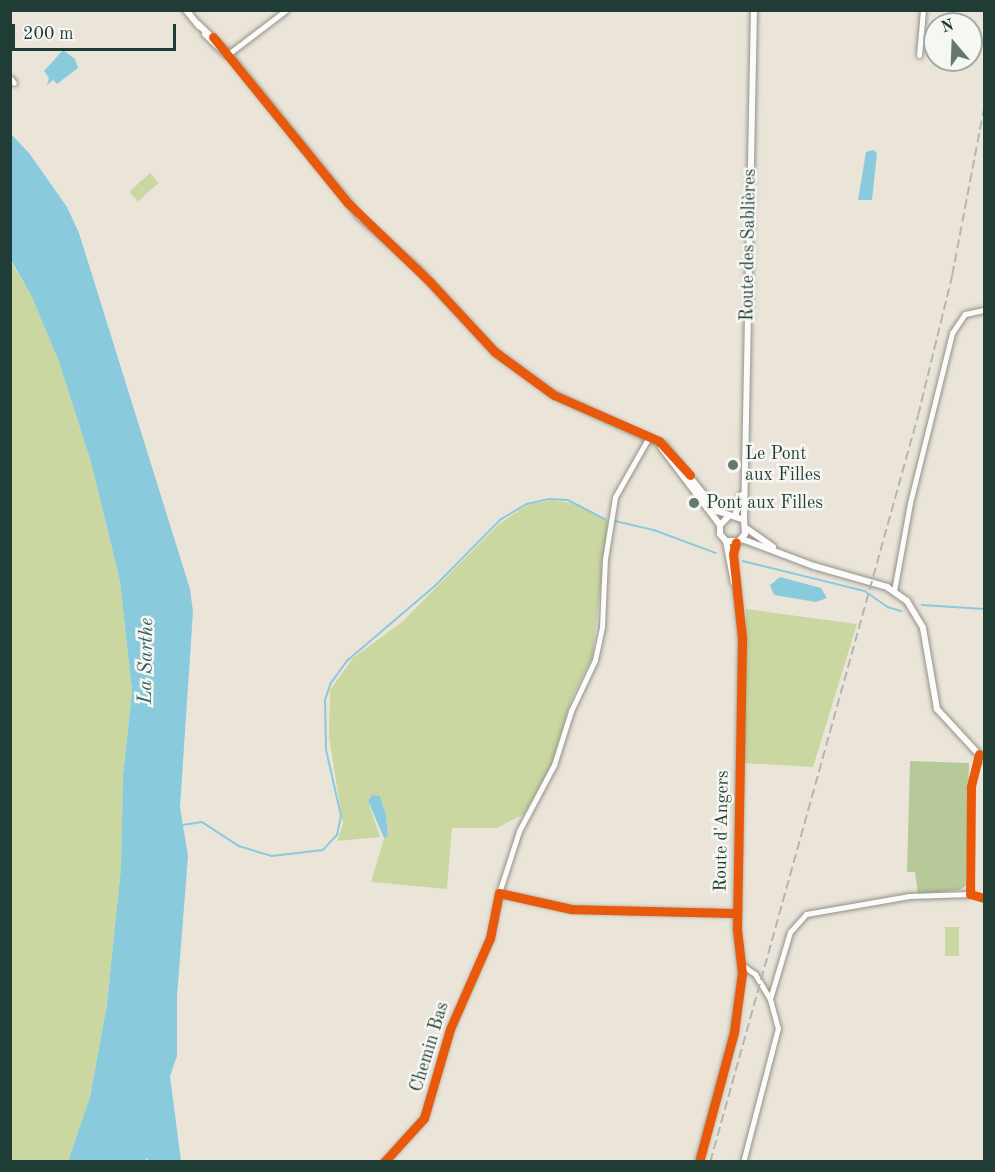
<!DOCTYPE html>
<html>
<head>
<meta charset="utf-8">
<style>
  body { margin:0 }
  #map { position:relative; width:995px; height:1172px; overflow:hidden; background:#ebe5d9; font-family:"Old Standard TT",serif }
  div>[style] { position:absolute }
  .green>* { inset:0; background:#cbd7a0; transform-origin:0 0 }
  .forest>* { inset:0; background:#b7c899 }
  .water>* { inset:0; background:#8acadd }
  .stream>* { height:1.5px; margin:-0.75px; padding:0 0.75px; transform-origin:0.75px; border-radius:0.75px; background:#8acadd }
  .roads { filter:drop-shadow(0 0 2px #90928b) drop-shadow(0 0 2px #90928b) }
  .minor>* { height:5px; margin:-2.5px; padding:0 2.5px; transform-origin:2.5px; border-radius:2.5px; background:#fcfbf9 }
  .tertiary>* { height:6px; margin:-3px; padding:0 3px; transform-origin:3px; border-radius:3px; background:#fcfbf9 }
  .rail>* { height:1.5px; margin-top:-0.75px; transform-origin:0; background:repeating-linear-gradient(90deg,#b3b5b3 0 9px,transparent 0 13.5px) }
  .cycleway>* { height:9px; margin:-4.5px; padding:0 4.5px; transform-origin:4.5px; border-radius:4.5px; background:#e8590c }
  .dots>* { width:16px; height:16px; translate:-50% -50%; box-sizing:border-box; border:3px solid #f6f6f2; border-radius:50% }
  span { translate:-50% -50%; white-space:nowrap; text-align:center; line-height:1.15; -webkit-text-stroke:5px #f6f6f2; paint-order:stroke }
  .street-label { font-size:18px; color:#1f3d34 }
  .poi-label { font-size:18px; color:#1f3d34 }
  .left { translate:0 -50%; text-align:left }
  .water-label { font-size:20px; color:#305e5f; font-style:italic }
  .frame { position:absolute; inset:0; border:12px solid #1f3d34; pointer-events:none }
  .north { position:absolute; left:923px; top:12px; width:60px; height:60px; box-sizing:border-box; background:#f6f6f2; border:2px solid #a0aca6; border-radius:50%; rotate:341deg; font-size:16px; font-weight:700; line-height:24px; text-align:center; color:#1f3d34 }
  .north::after { content:''; display:block; margin:auto; width:21px; height:27px; background:#66786e; clip-path:polygon(50% 0,100% 100%,50% 72%,0 100%) }
  .scale { position:absolute; left:12px; top:24px; width:164px; height:27px; box-sizing:border-box; border:3px solid #1f3d34; border-top:0; padding-left:8px; font-size:18px; line-height:21px; white-space:nowrap; color:#1f3d34; -webkit-text-stroke:4px #f6f6f2; paint-order:stroke }
</style>
</head>
<body>
<div id="map">
  <div class="green">
    <div style="left:150px;top:173px;width:13px;height:28px;rotate:48deg"></div>
    <div style="clip-path:polygon(10px 260px,32px 297px,59px 362px,91px 462px,120px 581px,132px 691px,123px 775px,121px 867px,107px 1004px,90px 1097px,68px 1161px,11px 1161px)"></div>
    <div style="clip-path:polygon(552px 500px,577px 504px,608px 521px,592px 658px,572px 697px,552px 764px,524px 814px,497px 828px,452px 828px,447px 889px,371px 882px,384px 838px,388px 836px,386px 815px,380px 796px,368px 801px,380px 837px,337px 841px,343px 824px,329px 737px,330px 690px,353px 658px,402px 622px,499px 524px,527px 505px)"></div>
    <div style="clip-path:polygon(746px 609px,857px 624px,813px 767px,743px 763px)"></div>
    <div style="left:945px;top:927px;width:14px;height:29px"></div>
  </div>
  <div class="forest">
    <div style="clip-path:polygon(910px 761px,969px 763px,966px 886px,959px 890px,918px 894px,915px 872px,907px 872px)"></div>
  </div>
  <div class="water">
    <div style="clip-path:polygon(63px 50px,75px 59px,78px 68px,57px 84px,53px 80px,47px 85px,49px 78px,44px 71px)"></div>
    <div style="clip-path:polygon(10px 133px,29px 153px,67px 207px,79px 233px,190px 589px,193px 612px,180px 807px,188px 856px,177px 997px,177px 1056px,170px 1076px,181px 1161px,148px 1161px,147px 1158px,144px 1162px,68px 1161px,90px 1097px,107px 1004px,121px 867px,123px 775px,132px 691px,120px 581px,91px 462px,59px 362px,32px 297px,11px 260px)"></div>
    <div style="clip-path:polygon(873px 150px,877px 153px,872px 200px,858px 200px,866px 152px)"></div>
    <div style="clip-path:polygon(780px 577px,821px 588px,827px 598px,816px 602px,774px 595px,770px 585px)"></div>
    <div style="clip-path:polygon(372px 795px,380px 796px,386px 815px,388px 836px,384px 838px,368px 801px)"></div>
  </div>
  <div class="stream">
    <div style="left:615px;top:521px;width:40px;rotate:13deg"></div>
    <div style="left:654px;top:530px;width:66px;rotate:20.4deg"></div>
    <div style="left:743px;top:561px;width:126px;rotate:13.8deg"></div>
    <div style="left:865px;top:591px;width:28px;rotate:35deg"></div>
    <div style="left:888px;top:607px;width:14px;rotate:17deg"></div>
    <div style="left:922px;top:605px;width:62px;rotate:3.7deg"></div>
    <div style="left:183px;top:825px;width:19px;rotate:-9deg"></div>
    <div style="left:202px;top:822px;width:44px;rotate:33deg"></div>
    <div style="left:239px;top:846px;width:34px;rotate:17deg"></div>
    <div style="left:272px;top:856px;width:51px;rotate:-6.7deg"></div>
    <div style="left:323px;top:850px;width:21px;rotate:-47deg"></div>
    <div style="left:337px;top:835px;width:19px;rotate:-78deg"></div>
    <div style="left:341px;top:816px;width:68px;rotate:-102.8deg"></div>
    <div style="left:326px;top:750px;width:50px;rotate:-91.1deg"></div>
    <div style="left:325px;top:700px;width:18px;rotate:-71deg"></div>
    <div style="left:331px;top:683px;width:29px;rotate:-54deg"></div>
    <div style="left:348px;top:660px;width:114px;rotate:-40.4deg"></div>
    <div style="left:435px;top:586px;width:93px;rotate:-45.4deg"></div>
    <div style="left:500px;top:520px;width:31px;rotate:-31deg"></div>
    <div style="left:527px;top:504px;width:22px;rotate:-13deg"></div>
    <div style="left:548px;top:499px;width:20px;rotate:3deg"></div>
    <div style="left:568px;top:500px;width:42px;rotate:27.2deg"></div>
  </div>
  <div class="roads">
    <div class="minor">
      <div style="left:227px;top:55px;width:74px;rotate:-37.3deg"></div>
      <div style="left:919px;top:55px;width:45px;rotate:-84.9deg"></div>
      <div style="left:10px;top:78px;width:6px;rotate:51deg"></div>
      <div style="left:894px;top:591px;width:89px;rotate:-79.7deg"></div>
      <div style="left:910px;top:503px;width:175px;rotate:-76.1deg"></div>
      <div style="left:952px;top:333px;width:23px;rotate:-56deg"></div>
      <div style="left:965px;top:314px;width:19px;rotate:-12deg"></div>
      <div style="left:499px;top:893px;width:65px;rotate:-72.1deg"></div>
      <div style="left:519px;top:831px;width:75px;rotate:-62.1deg"></div>
      <div style="left:554px;top:765px;width:57px;rotate:-72.5deg"></div>
      <div style="left:571px;top:711px;width:56px;rotate:-64.8deg"></div>
      <div style="left:595px;top:660px;width:34px;rotate:-78deg"></div>
      <div style="left:602px;top:627px;width:68px;rotate:-87.5deg"></div>
      <div style="left:605px;top:559px;width:63px;rotate:-80.8deg"></div>
      <div style="left:615px;top:497px;width:69px;rotate:-60.5deg"></div>
      <div style="left:742px;top:965px;width:16px;rotate:35deg"></div>
      <div style="left:755px;top:974px;width:29px;rotate:59deg"></div>
      <div style="left:770px;top:999px;width:30px;rotate:75deg"></div>
      <div style="left:778px;top:1028px;width:138px;rotate:104.6deg"></div>
      <div style="left:770px;top:999px;width:70px;rotate:-73.4deg"></div>
      <div style="left:790px;top:932px;width:24px;rotate:-48deg"></div>
      <div style="left:806px;top:914px;width:105px;rotate:-9.9deg"></div>
      <div style="left:909px;top:896px;width:61px;rotate:-1.9deg"></div>
      <div style="left:384px;top:1162px;width:59px;rotate:-47.7deg"></div>
      <div style="left:424px;top:1118px;width:93px;rotate:-73.7deg"></div>
      <div style="left:450px;top:1029px;width:99px;rotate:-66.3deg"></div>
      <div style="left:490px;top:938px;width:46px;rotate:-78.7deg"></div>
      <div style="left:499px;top:893px;width:74px;rotate:12.5deg"></div>
      <div style="left:571px;top:909px;width:166px;rotate:1.4deg"></div>
    </div>
    <div class="tertiary">
      <div style="left:186px;top:10px;width:21px;rotate:51deg"></div>
      <div style="left:198px;top:24px;width:36px;rotate:44deg"></div>
      <div style="left:224px;top:49px;width:215px;rotate:51deg"></div>
      <div style="left:359px;top:216px;width:82px;rotate:42deg"></div>
      <div style="left:420px;top:271px;width:110px;rotate:47.2deg"></div>
      <div style="left:495px;top:352px;width:73px;rotate:36.1deg"></div>
      <div style="left:554px;top:395px;width:121px;rotate:24.4deg"></div>
      <div style="left:664px;top:445px;width:85px;rotate:51.2deg"></div>
      <div style="left:717px;top:511px;width:28px;rotate:18deg"></div>
      <div style="left:744px;top:520px;width:14px;rotate:86deg"></div>
      <div style="left:745px;top:534px;width:9px;rotate:131deg"></div>
      <div style="left:739px;top:541px;width:13px;rotate:180deg"></div>
      <div style="left:726px;top:541px;width:9px;rotate:-131deg"></div>
      <div style="left:720px;top:534px;width:9px;rotate:-90deg"></div>
      <div style="left:720px;top:525px;width:11px;rotate:-45deg"></div>
      <div style="left:205px;top:34px;width:30px;rotate:44deg"></div>
      <div style="left:661px;top:447px;width:98px;rotate:52.9deg"></div>
      <div style="left:735px;top:516px;width:22px;rotate:-72deg"></div>
      <div style="left:744px;top:520px;width:510px;rotate:-88.88deg"></div>
      <div style="left:746px;top:528px;width:33px;rotate:35deg"></div>
      <div style="left:742px;top:539px;width:77px;rotate:20.6deg"></div>
      <div style="left:814px;top:566px;width:76px;rotate:16deg"></div>
      <div style="left:887px;top:587px;width:24px;rotate:35deg"></div>
      <div style="left:907px;top:601px;width:31px;rotate:59deg"></div>
      <div style="left:923px;top:628px;width:82px;rotate:80.2deg"></div>
      <div style="left:937px;top:709px;width:69px;rotate:47.3deg"></div>
      <div style="left:726px;top:541px;width:43px;rotate:79.2deg"></div>
      <div style="left:699px;top:1162px;width:135px;rotate:-74.9deg"></div>
      <div style="left:734px;top:1032px;width:60px;rotate:-82.3deg"></div>
      <div style="left:742px;top:973px;width:44px;rotate:-96.5deg"></div>
      <div style="left:737px;top:929px;width:291px;rotate:-89deg"></div>
      <div style="left:742px;top:638px;width:84px;rotate:-96.1deg"></div>
      <div style="left:733px;top:554px;width:12px;rotate:-76deg"></div>
    </div>
  </div>
  <div class="rail">
    <div style="left:710px;top:1162px;width:775px;rotate:-74.44deg"></div>
    <div style="left:918px;top:415px;width:144px;rotate:-76.3deg"></div>
    <div style="left:952px;top:275px;width:170px;rotate:-79.2deg"></div>
  </div>
  <div class="cycleway">
    <div style="left:213px;top:37px;width:214px;rotate:50.9deg"></div>
    <div style="left:348px;top:203px;width:114px;rotate:43.9deg"></div>
    <div style="left:430px;top:282px;width:96px;rotate:47.1deg"></div>
    <div style="left:495px;top:352px;width:73px;rotate:36.1deg"></div>
    <div style="left:554px;top:395px;width:115px;rotate:23.7deg"></div>
    <div style="left:659px;top:441px;width:46px;rotate:47.6deg"></div>
    <div style="left:979px;top:754px;width:34px;rotate:104deg"></div>
    <div style="left:971px;top:787px;width:107px;rotate:90.5deg"></div>
    <div style="left:970px;top:894px;width:15px;rotate:16deg"></div>
    <div style="left:384px;top:1162px;width:59px;rotate:-47.7deg"></div>
    <div style="left:424px;top:1118px;width:93px;rotate:-73.7deg"></div>
    <div style="left:450px;top:1029px;width:99px;rotate:-66.3deg"></div>
    <div style="left:490px;top:938px;width:46px;rotate:-78.7deg"></div>
    <div style="left:499px;top:893px;width:74px;rotate:12.5deg"></div>
    <div style="left:571px;top:909px;width:166px;rotate:1.4deg"></div>
    <div style="left:699px;top:1162px;width:135px;rotate:-74.9deg"></div>
    <div style="left:734px;top:1032px;width:60px;rotate:-82.3deg"></div>
    <div style="left:742px;top:973px;width:44px;rotate:-96.5deg"></div>
    <div style="left:737px;top:929px;width:291px;rotate:-89deg"></div>
    <div style="left:742px;top:638px;width:84px;rotate:-96.1deg"></div>
    <div style="left:733px;top:554px;width:12px;rotate:-76deg"></div>
  </div>
  <div class="dots">
    <div style="left:733px;top:465px;background:#66786e"></div>
    <div style="left:694px;top:503px;background:#66786e"></div>
  </div>
  <div class="street-label">
    <span style="left:749px;top:245px;rotate:-89deg">Route des Sablières</span>
    <span style="left:722px;top:831px;rotate:-89deg">Route d'Angers</span>
    <span style="left:430px;top:1047px;rotate:-73deg">Chemin Bas</span>
  </div>
  <div class="poi-label">
    <span class="left" style="left:745px;top:465px">Le Pont<br>aux Filles</span>
    <span class="left" style="left:706px;top:503px">Pont aux Filles</span>
  </div>
  <div class="water-label">
    <span style="left:147px;top:661px;rotate:-89deg">La Sarthe</span>
  </div>
  <div class="frame"></div>
  <div class="north">N</div>
  <div class="scale">200 m</div>
</div>
</body>
</html>
